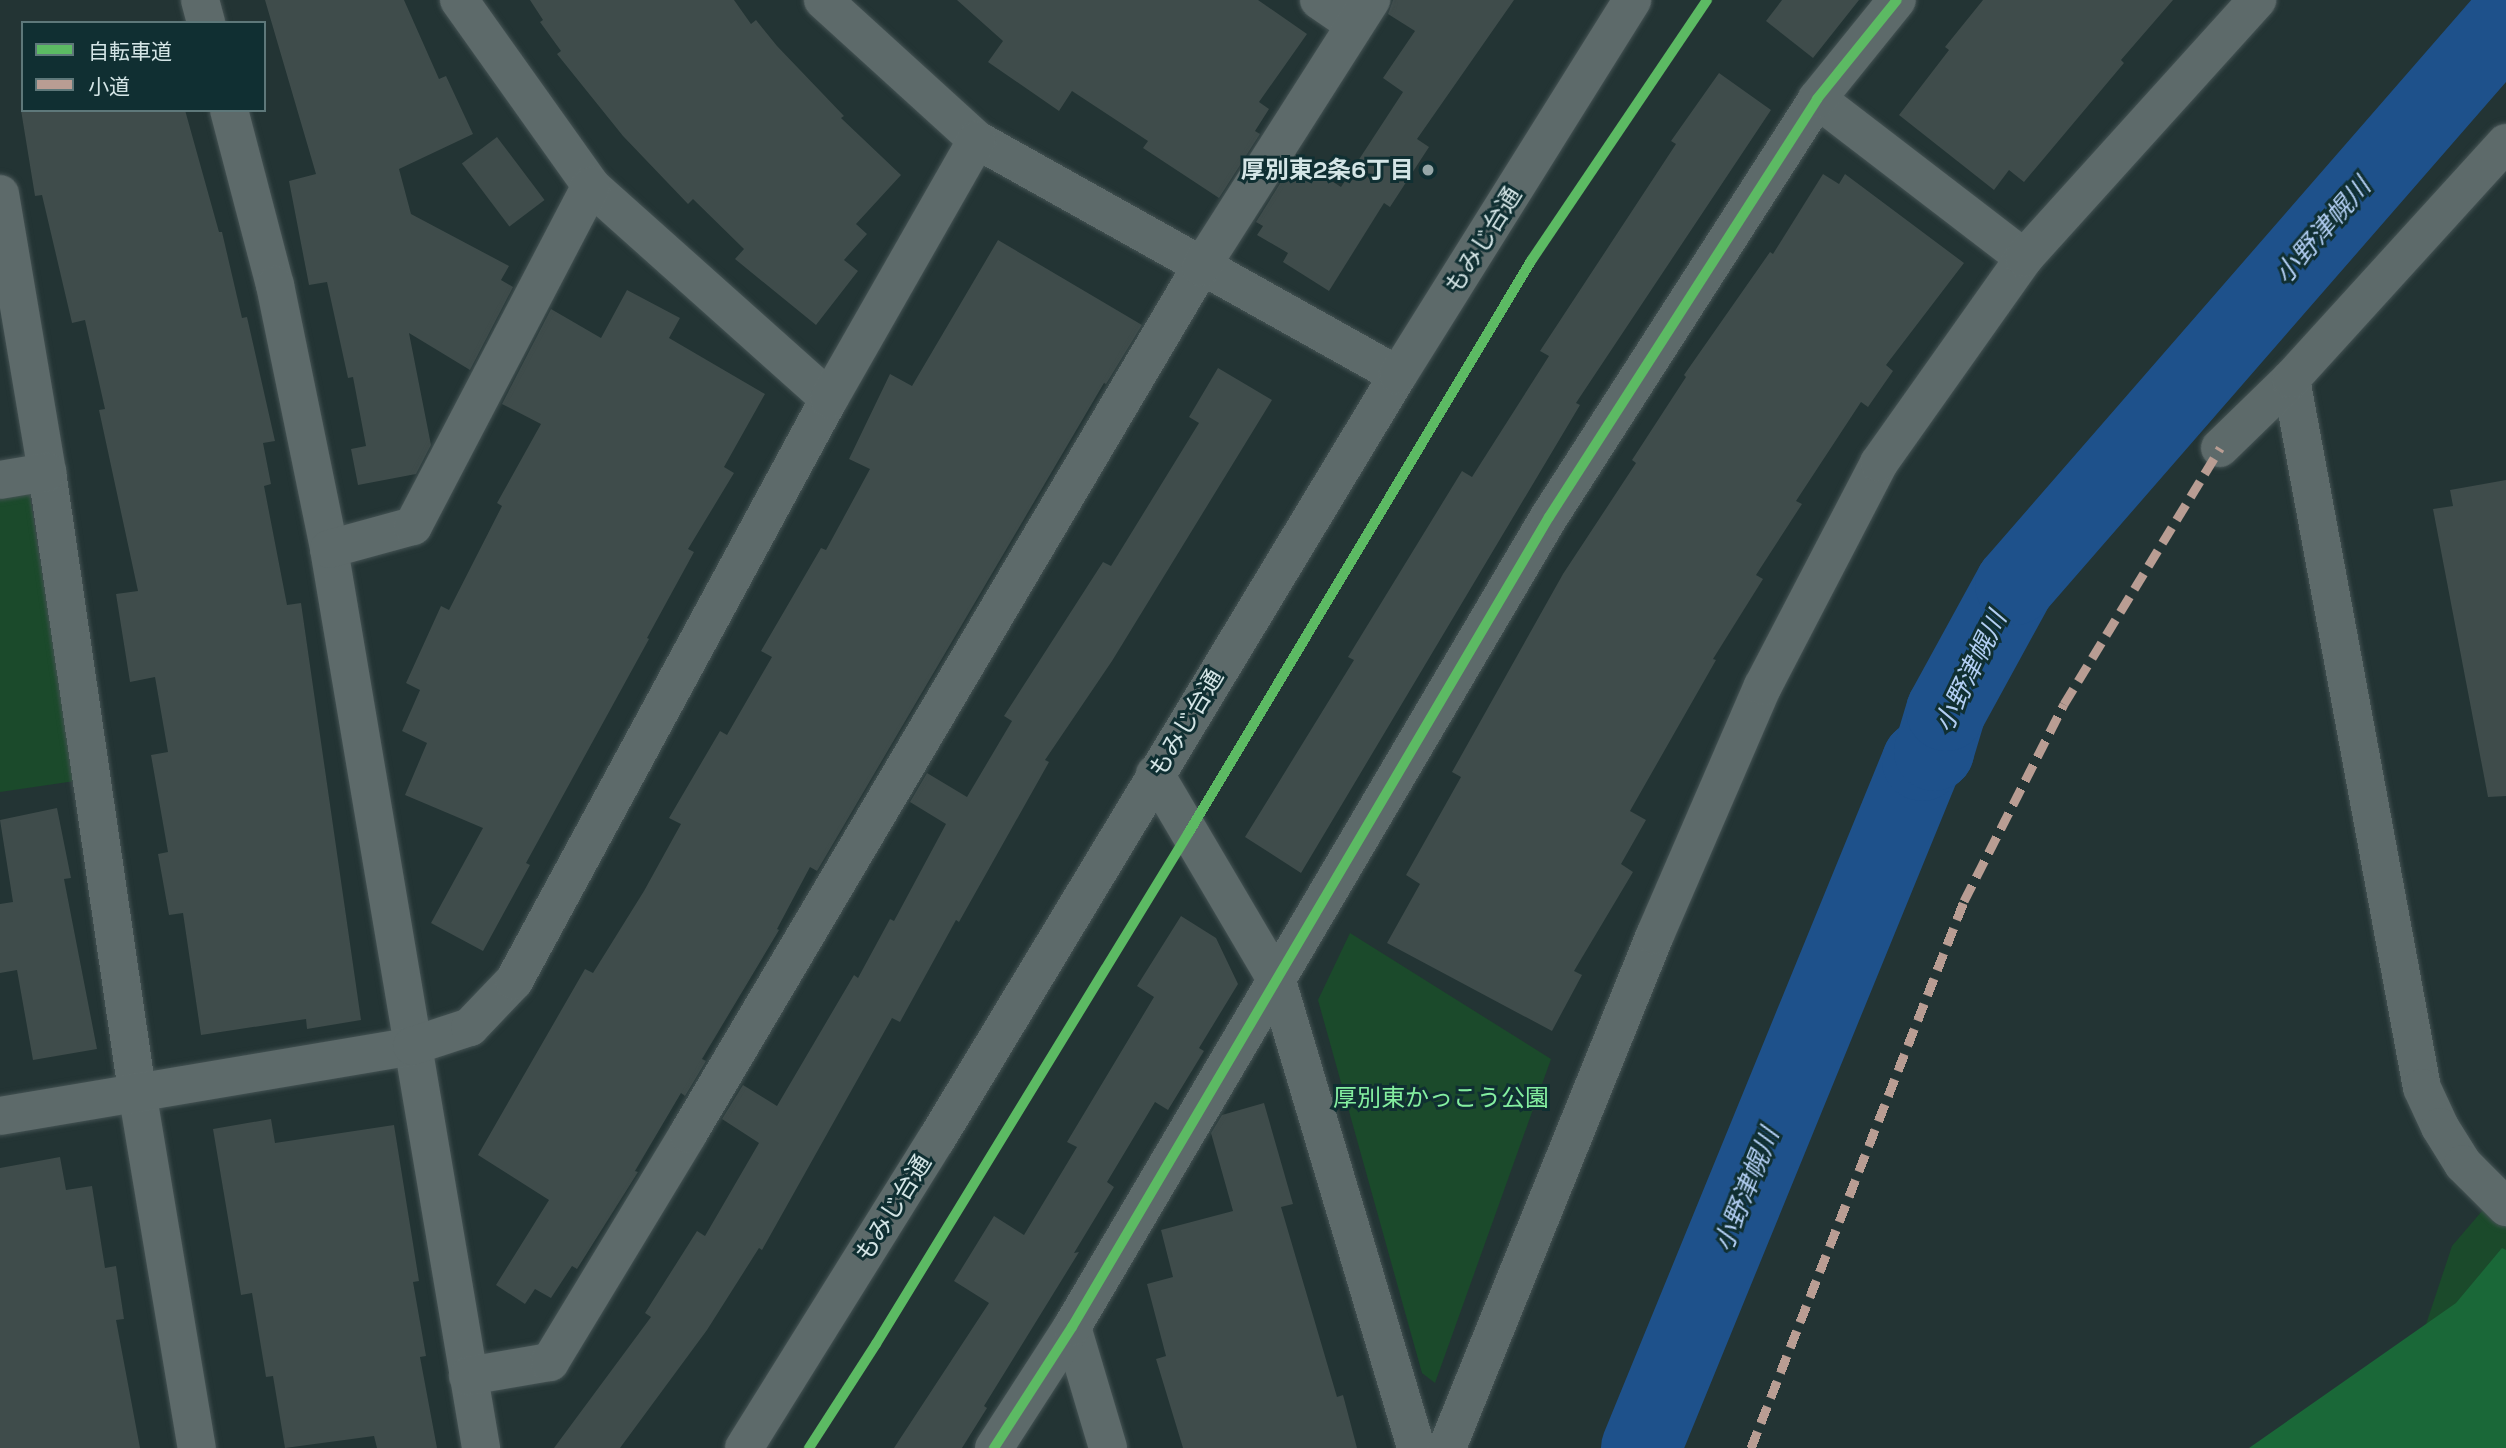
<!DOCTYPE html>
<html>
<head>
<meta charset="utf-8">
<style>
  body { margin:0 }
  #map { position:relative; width:2506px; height:1448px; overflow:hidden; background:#233434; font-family:"Space Grotesk","Noto Sans JP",sans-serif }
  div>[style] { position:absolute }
  .green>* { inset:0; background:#1b4a2b }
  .forest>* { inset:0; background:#1a6838 }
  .river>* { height:80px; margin:-40px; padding:0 40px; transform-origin:40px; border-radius:40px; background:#1e518b }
  .building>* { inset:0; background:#3f4c4b; transform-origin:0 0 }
  .roads { filter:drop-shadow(0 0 2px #445253) drop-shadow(0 0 2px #445253) }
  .street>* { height:38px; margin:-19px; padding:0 19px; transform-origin:19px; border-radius:19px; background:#5d6a6a }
  .secondary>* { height:38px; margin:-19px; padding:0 19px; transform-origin:19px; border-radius:19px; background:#5d6a6a }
  .quiet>* { height:9px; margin-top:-4.5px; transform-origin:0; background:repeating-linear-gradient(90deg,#b99d93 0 18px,transparent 0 27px) }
  .cycleway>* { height:10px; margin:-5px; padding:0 5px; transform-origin:5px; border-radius:5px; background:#5cba63 }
  .dots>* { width:19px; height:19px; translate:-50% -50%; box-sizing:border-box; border:4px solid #102f32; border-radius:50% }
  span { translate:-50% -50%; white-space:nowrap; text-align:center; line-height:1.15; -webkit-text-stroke:6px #102f32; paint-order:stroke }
  .poi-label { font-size:24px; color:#d4e5e6; font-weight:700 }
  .right { translate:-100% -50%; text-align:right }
  .street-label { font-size:24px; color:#d4e5e6 }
  .park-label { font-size:24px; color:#84efa0 }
  .water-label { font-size:26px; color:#b2cef3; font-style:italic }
  .legend { position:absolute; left:21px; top:21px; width:245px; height:91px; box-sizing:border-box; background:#102f32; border:2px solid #5e787a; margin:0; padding:9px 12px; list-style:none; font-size:21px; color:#d4e5e6 }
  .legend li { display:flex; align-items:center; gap:14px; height:35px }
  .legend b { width:35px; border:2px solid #5e787a }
</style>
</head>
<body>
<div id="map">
  <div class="green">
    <div style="clip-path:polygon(29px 489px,75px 781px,0 792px,0 494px)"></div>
    <div style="clip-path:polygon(1350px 933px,1551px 1059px,1435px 1383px,1422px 1373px,1318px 1000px)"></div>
    <div style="clip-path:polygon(2506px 1183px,2506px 1448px,2385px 1448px,2452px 1246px)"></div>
  </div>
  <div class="forest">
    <div style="clip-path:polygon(2502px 1248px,2506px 1250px,2506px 1448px,2249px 1448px,2456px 1303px)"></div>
  </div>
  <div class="river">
    <div style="left:1641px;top:1448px;width:742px;rotate:-67.75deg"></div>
    <div style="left:1922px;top:761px;width:16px;rotate:-40deg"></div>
    <div style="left:1934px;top:751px;width:42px;rotate:-73.3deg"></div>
    <div style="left:1946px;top:711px;width:144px;rotate:-61.3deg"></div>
    <div style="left:2015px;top:585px;width:748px;rotate:-48.96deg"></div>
  </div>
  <div class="building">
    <div style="clip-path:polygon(265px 0,404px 0,439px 79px,446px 76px,473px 134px,399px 169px,411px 214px,509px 266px,501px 280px,513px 287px,470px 370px,409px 333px,431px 445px,416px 474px,358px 485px,351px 449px,366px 446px,353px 377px,348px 378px,327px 282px,309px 285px,289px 181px,316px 174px)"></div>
    <div style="clip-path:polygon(530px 0,734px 0,751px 24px,756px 20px,777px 46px,844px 116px,841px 118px,901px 175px,856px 224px,867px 234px,844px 260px,858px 271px,816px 325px,735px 259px,744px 249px,693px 199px,688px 204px,623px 136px,557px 54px,561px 51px,540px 22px,543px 20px)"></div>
    <div style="clip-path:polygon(957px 0,1258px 0,1307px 34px,1259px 102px,1269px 109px,1255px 131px,1260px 134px,1219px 198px,1143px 148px,1148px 141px,1072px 91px,1059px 111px,988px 62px,1003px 41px)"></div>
    <div style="clip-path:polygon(1393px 0,1514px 0,1417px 139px,1429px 147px,1390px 207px,1384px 203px,1329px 291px,1283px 262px,1288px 253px,1257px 235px,1263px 226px,1256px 222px,1296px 158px,1341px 187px,1403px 92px,1383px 78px,1415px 31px,1388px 14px)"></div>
    <div style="clip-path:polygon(1782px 0,1859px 0,1813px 58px,1766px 21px)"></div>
    <div style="clip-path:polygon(1983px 0,2173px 0,2121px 60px,2124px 63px,2024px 182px,2009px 170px,1994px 190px,1899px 115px,1949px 50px,1945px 47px)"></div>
    <div style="clip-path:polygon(1719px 73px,1771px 110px,1576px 403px,1580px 405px,1301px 873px,1245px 837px,1354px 660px,1348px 657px,1462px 471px,1472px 477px,1549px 356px,1540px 351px,1676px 144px,1671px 141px)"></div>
    <div style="clip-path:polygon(21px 110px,185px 110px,219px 232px,222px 232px,242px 318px,247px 317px,275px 441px,263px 443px,271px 484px,264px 486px,287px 605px,301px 603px,361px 1020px,307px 1029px,306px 1019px,201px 1035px,183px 913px,169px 915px,158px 854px,168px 852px,151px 755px,168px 752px,155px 677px,130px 682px,116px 594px,138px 591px,99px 410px,105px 409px,85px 320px,72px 323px,42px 195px,35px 196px)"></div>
    <div style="left:497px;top:137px;width:79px;height:44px;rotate:53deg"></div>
    <div style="clip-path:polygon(1823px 174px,1839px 184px,1845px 174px,1964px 263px,1886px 365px,1893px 371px,1868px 407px,1861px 402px,1796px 501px,1802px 504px,1756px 575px,1763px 579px,1713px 659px,1716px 660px,1630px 811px,1646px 820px,1621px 864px,1633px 872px,1574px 971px,1582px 975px,1552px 1031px,1387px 943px,1420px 884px,1406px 875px,1461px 777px,1452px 772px,1563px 574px,1636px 463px,1632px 460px,1686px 377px,1684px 375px,1770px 252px,1773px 254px)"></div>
    <div style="clip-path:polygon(998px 240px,1142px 325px,1106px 384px,1104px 383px,817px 871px,810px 867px,777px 929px,779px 930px,702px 1059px,706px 1061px,685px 1096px,681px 1093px,635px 1171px,638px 1172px,577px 1269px,572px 1266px,551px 1298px,535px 1289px,525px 1304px,496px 1285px,549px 1200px,478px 1155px,585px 969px,593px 973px,644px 891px,681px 824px,669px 818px,720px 731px,727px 735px,772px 657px,761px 651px,821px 548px,826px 550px,870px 469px,849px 459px,890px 374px,912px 386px)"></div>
    <div style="clip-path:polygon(627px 290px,680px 318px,669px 338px,765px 394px,724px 467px,734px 473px,688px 549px,694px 552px,647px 638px,649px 639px,526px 863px,530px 865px,483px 951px,431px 923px,483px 828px,405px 795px,427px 743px,402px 731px,420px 690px,406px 683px,441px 606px,449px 610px,502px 506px,497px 503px,541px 424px,502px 404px,551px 309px,601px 338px)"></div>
    <div style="clip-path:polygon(1218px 368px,1272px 400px,1112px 661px,1045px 760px,1049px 762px,959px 922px,956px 920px,900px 1022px,892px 1018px,762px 1250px,759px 1248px,707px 1330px,620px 1448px,554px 1448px,651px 1317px,645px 1313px,697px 1231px,705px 1236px,759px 1143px,722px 1119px,743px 1085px,777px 1106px,854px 975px,858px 978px,890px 919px,894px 921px,946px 824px,910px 802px,927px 773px,967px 797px,1012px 721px,1004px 716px,1103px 562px,1111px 566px,1199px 423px,1189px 417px)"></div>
    <div style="clip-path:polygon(2506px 480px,2506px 796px,2488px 797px,2433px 509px,2453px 506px,2450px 490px)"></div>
    <div style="clip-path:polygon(57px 808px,71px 878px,64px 879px,97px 1049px,33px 1060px,17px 970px,0 973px,0 904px,13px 902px,0 820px)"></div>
    <div style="clip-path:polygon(1181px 916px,1216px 938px,1238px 984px,1199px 1048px,1204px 1051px,1168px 1110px,1155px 1102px,1107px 1182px,1114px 1187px,1074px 1253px,1079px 1252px,984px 1406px,987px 1408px,962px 1448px,894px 1448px,989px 1303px,954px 1281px,994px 1216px,1024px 1235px,1077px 1147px,1067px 1142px,1154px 997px,1137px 986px)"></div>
    <div style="clip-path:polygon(1264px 1103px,1293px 1204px,1281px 1207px,1337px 1397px,1343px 1395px,1357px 1448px,1183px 1448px,1156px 1359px,1166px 1356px,1147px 1284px,1173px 1277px,1161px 1230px,1233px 1211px,1211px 1133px,1222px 1115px)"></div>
    <div style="clip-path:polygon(271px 1119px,275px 1143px,394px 1125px,419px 1281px,413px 1282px,426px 1356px,420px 1357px,437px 1448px,377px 1448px,374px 1436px,285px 1448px,273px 1376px,266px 1377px,252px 1293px,241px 1295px,213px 1129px)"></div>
    <div style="clip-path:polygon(60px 1157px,66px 1190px,92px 1186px,105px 1268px,116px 1266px,124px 1319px,116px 1320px,140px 1448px,0 1448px,0 1168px)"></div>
  </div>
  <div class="roads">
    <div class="street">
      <div style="left:200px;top:0;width:24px;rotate:75deg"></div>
      <div style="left:459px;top:0;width:228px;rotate:54.6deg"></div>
      <div style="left:591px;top:186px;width:319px;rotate:41.8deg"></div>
      <div style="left:823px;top:0;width:208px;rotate:42.3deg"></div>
      <div style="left:977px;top:140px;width:482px;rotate:29.2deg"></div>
      <div style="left:1319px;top:0;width:42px;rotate:34.4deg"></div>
      <div style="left:1817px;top:99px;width:261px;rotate:37.5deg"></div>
      <div style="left:229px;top:110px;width:181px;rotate:75.3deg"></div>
      <div style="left:275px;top:285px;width:269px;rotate:78.4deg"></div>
      <div style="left:329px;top:549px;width:912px;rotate:80.4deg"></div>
      <div style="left:0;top:194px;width:282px;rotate:80.4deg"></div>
      <div style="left:47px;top:472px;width:626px;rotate:81.73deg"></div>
      <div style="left:137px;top:1091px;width:362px;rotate:80.5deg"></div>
      <div style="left:2291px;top:379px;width:721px;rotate:79.53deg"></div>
      <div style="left:2422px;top:1088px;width:43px;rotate:65.2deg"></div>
      <div style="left:2440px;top:1127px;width:44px;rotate:58.1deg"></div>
      <div style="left:2463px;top:1164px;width:61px;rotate:45deg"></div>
      <div style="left:2220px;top:448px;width:99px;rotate:-44.2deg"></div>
      <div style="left:2291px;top:379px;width:319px;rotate:-47.7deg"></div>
      <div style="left:0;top:480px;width:48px;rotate:-9.7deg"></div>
      <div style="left:329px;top:549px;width:87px;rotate:-15.3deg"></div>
      <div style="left:413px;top:526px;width:384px;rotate:-62.4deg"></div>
      <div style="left:1155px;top:774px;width:240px;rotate:59.5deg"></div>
      <div style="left:1277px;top:981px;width:487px;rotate:73.4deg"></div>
      <div style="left:0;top:1116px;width:418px;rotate:-9.6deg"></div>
      <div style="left:412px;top:1046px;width:61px;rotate:-18.1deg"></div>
      <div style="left:470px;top:1027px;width:64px;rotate:-46.3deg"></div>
      <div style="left:514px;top:981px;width:662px;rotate:-61.58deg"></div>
      <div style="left:829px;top:399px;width:298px;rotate:-60.3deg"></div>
      <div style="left:1072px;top:1327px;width:126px;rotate:73.4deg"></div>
      <div style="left:468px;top:1376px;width:83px;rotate:-9.7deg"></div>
      <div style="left:550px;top:1362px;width:267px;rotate:-58.8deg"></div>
      <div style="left:688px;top:1134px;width:1007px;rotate:-59.39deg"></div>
      <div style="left:1201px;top:267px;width:317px;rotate:-57.5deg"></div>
      <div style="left:994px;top:1448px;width:144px;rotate:-57.2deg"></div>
      <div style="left:1072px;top:1327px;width:940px;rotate:-59.51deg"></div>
      <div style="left:1549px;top:517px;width:497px;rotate:-57.3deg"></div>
      <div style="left:1817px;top:99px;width:127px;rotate:-51.1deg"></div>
      <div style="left:1447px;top:1448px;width:554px;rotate:-67.93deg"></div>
      <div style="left:1655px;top:935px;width:271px;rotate:-66.6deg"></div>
      <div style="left:1763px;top:686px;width:251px;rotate:-62.5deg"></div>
      <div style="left:1879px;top:463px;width:251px;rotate:-54.7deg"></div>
      <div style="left:2024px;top:258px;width:348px;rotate:-47.9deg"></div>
    </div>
    <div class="secondary">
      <div style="left:744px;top:1448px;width:363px;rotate:-58.1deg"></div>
      <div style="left:936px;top:1140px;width:894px;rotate:-58.87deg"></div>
      <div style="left:1398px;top:375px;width:442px;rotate:-58deg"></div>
    </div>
  </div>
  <div class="quiet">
    <div style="left:1751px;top:1448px;width:587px;rotate:-68.72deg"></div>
    <div style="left:1964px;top:901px;width:221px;rotate:-63.1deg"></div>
    <div style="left:2064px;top:704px;width:300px;rotate:-58.6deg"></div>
  </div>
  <div class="cycleway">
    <div style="left:809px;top:1448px;width:124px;rotate:-57.2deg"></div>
    <div style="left:876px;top:1344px;width:600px;rotate:-58.56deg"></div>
    <div style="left:1189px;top:832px;width:666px;rotate:-59.08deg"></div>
    <div style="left:1531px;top:261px;width:315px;rotate:-56deg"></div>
    <div style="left:994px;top:1448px;width:144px;rotate:-57.2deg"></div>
    <div style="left:1072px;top:1327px;width:940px;rotate:-59.51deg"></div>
    <div style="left:1549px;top:517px;width:497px;rotate:-57.3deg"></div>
    <div style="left:1817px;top:99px;width:127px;rotate:-51.1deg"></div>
  </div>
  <div class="dots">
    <div style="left:1428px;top:170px;background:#96a7a8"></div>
  </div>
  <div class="poi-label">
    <span class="right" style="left:1414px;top:170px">厚別東2条6丁目</span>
  </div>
  <div class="street-label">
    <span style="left:1483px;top:240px;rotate:-58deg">もみじ台通</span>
    <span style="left:1186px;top:723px;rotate:-59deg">もみじ台通</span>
    <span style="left:893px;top:1208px;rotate:-58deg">もみじ台通</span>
  </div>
  <div class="park-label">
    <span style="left:1441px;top:1098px">厚別東かっこう公園</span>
  </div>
  <div class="water-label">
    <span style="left:2323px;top:231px;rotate:-49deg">小野津幌川</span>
    <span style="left:1971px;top:672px;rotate:-64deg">小野津幌川</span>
    <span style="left:1747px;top:1190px;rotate:-68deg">小野津幌川</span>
  </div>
  <ul class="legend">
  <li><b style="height:9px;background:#5cba63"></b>自転車道</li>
  <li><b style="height:9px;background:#b99d93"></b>小道</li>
  </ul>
</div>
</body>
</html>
